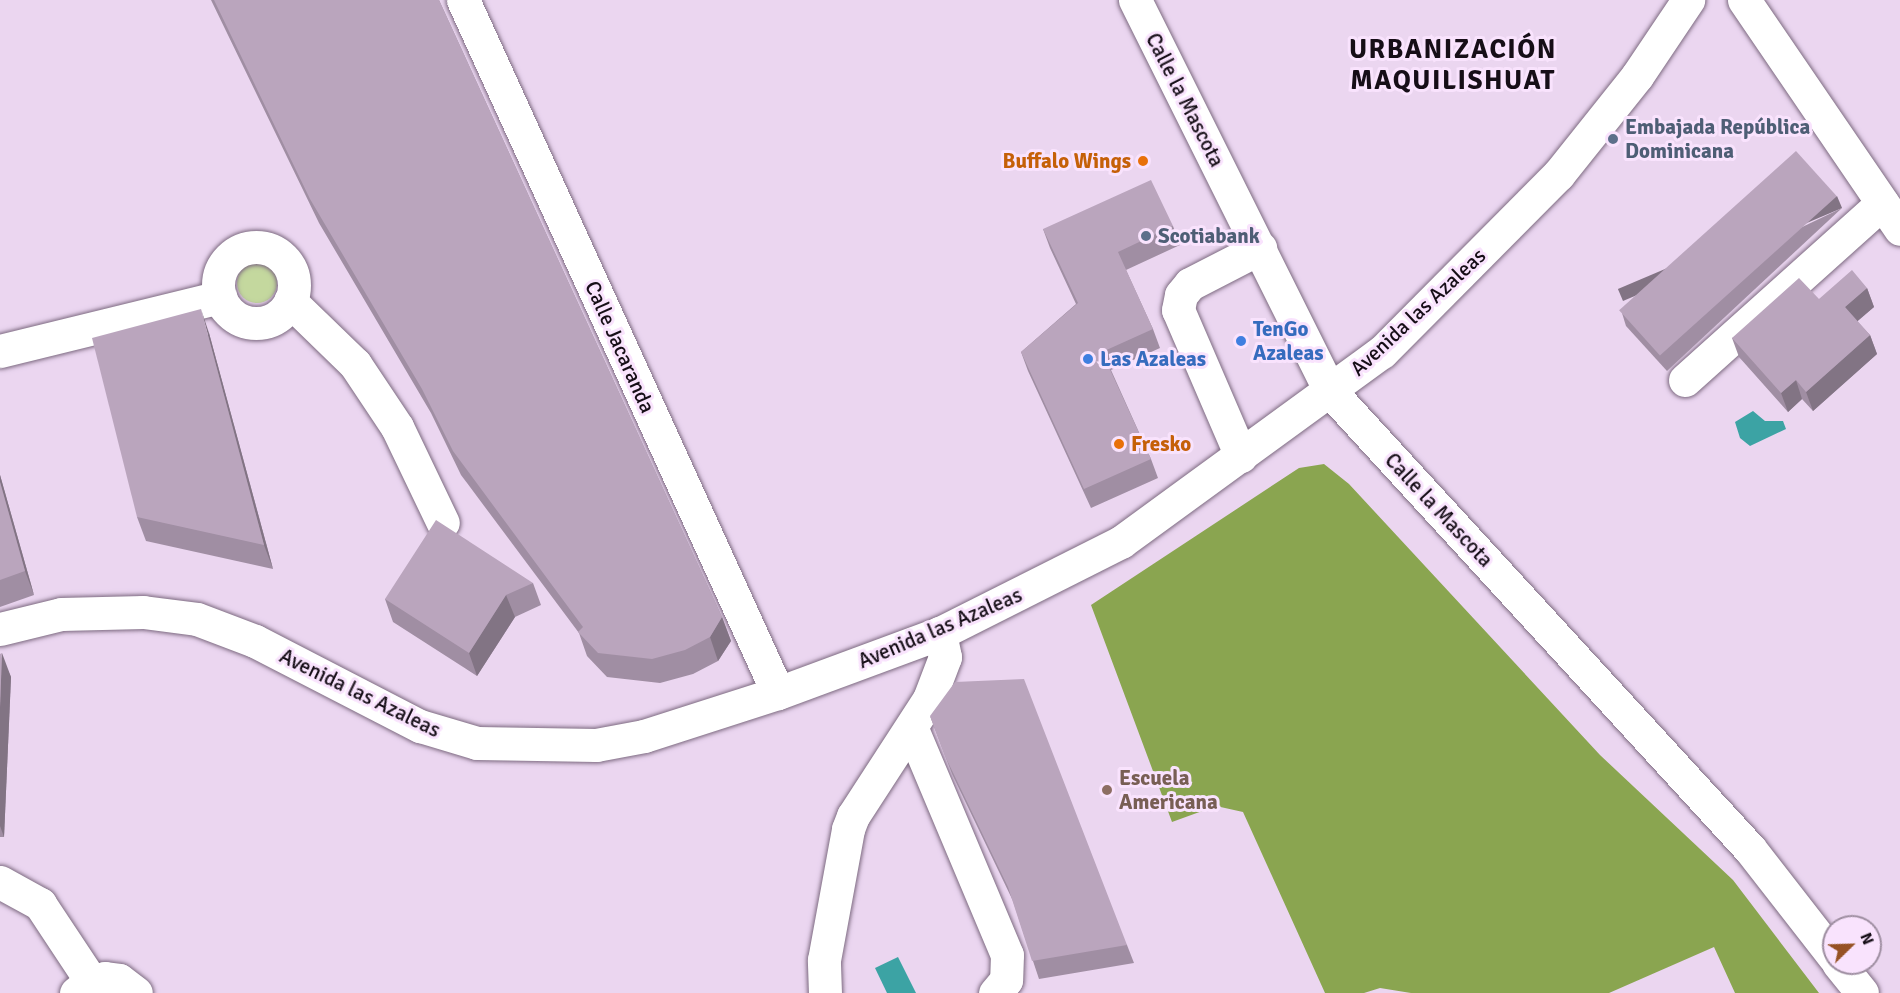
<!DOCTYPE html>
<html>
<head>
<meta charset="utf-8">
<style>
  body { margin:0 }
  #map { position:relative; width:1900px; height:993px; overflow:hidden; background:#ebd6f0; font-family:Signika,sans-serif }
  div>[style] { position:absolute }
  .green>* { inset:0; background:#c4d89e }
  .round { border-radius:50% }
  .forest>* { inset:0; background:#8aa550 }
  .water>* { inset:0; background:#3ca3a4 }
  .roads { filter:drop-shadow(0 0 2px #7d6a81) drop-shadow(0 0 2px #7d6a81) }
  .minor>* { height:33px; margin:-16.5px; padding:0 16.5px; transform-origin:16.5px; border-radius:16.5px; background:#fff }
  .minor>.ring { margin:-16.5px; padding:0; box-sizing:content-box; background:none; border:33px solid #fff; border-radius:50% }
  .major>* { height:33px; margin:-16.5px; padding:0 16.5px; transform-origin:16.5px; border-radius:16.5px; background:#fff }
  .wall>* { inset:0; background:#a08ea3 }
  .shaded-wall>* { inset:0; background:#827484; transform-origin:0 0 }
  .building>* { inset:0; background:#baa5bd; transform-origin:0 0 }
  .dots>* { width:16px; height:16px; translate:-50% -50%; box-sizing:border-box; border:3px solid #f9e3fd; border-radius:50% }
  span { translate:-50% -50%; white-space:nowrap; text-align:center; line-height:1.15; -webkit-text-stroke:6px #f9e3fd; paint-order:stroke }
  .street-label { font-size:21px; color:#160e17 }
  .service-label { font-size:21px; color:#4e5e75; font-weight:700 }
  .left { translate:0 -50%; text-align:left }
  .food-label { font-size:21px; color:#c56008; font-weight:700 }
  .right { translate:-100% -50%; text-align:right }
  .shop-label { font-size:21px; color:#366cbe; font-weight:700 }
  .education-label { font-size:21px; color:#785e54; font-weight:700 }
  .district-label { font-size:27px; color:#160e17; font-weight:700; letter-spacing:1.5px }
  .north { position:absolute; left:1822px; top:915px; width:60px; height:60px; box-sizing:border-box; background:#f9e3fd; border:2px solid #9e8ea1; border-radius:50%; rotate:67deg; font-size:16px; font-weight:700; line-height:24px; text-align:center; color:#160e17 }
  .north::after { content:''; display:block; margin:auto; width:21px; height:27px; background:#965224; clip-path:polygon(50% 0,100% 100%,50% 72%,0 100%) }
</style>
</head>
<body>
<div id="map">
  <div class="green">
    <div class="round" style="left:237px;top:263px;width:40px;height:40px"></div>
  </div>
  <div class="forest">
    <div style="clip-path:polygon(1324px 464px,1349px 484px,1600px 755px,1733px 880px,1819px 993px,1735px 993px,1714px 947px,1609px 993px,1411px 993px,1380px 988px,1364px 993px,1325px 993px,1243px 812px,1216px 806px,1172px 822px,1091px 605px,1299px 468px)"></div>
  </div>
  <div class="water">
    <div style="clip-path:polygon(1753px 411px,1765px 421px,1783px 421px,1786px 429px,1750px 446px,1740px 438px,1735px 422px)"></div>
    <div style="clip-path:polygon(898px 957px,916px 993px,887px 993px,875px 968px)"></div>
  </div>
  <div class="roads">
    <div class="minor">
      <div style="left:463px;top:0;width:761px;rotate:65.56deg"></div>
      <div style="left:1744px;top:0;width:277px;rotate:55.7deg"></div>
      <div class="ring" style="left:218px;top:247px;width:43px;height:43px"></div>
      <div style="left:290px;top:301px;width:91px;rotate:44.1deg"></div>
      <div style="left:355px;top:364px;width:76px;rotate:56.3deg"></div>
      <div style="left:397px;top:427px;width:106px;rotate:64.4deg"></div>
      <div style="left:0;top:351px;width:227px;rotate:-13.8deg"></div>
      <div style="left:1685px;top:380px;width:265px;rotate:-41.9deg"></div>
      <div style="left:1241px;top:456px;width:159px;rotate:-113.3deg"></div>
      <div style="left:1178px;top:310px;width:15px;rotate:-79deg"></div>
      <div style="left:1181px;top:295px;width:14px;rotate:-51deg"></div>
      <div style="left:1190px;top:284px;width:79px;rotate:-27.2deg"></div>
      <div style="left:0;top:629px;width:63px;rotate:-13.8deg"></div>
      <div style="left:61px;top:614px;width:82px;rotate:-1.4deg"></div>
      <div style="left:143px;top:612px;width:54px;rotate:7.4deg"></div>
      <div style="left:197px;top:619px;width:62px;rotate:20.8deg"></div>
      <div style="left:255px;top:641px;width:186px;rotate:27.3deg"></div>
      <div style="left:420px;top:726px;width:59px;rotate:16.6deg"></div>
      <div style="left:477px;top:743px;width:119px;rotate:1deg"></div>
      <div style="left:596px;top:745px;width:49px;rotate:-10.6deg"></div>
      <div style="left:644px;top:736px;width:141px;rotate:-17.8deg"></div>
      <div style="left:778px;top:693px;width:173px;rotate:-20.3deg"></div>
      <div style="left:940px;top:633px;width:203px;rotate:-26.7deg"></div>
      <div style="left:1121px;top:542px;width:323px;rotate:-36.1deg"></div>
      <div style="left:1382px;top:352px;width:250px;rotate:-45.2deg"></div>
      <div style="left:1558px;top:175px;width:127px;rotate:-51.4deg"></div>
      <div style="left:1637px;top:76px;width:92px;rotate:-56.1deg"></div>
      <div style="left:912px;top:729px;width:245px;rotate:67.2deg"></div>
      <div style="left:1007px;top:955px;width:25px;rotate:92deg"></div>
      <div style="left:1006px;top:980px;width:17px;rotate:130deg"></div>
      <div style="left:0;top:882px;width:46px;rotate:28.8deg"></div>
      <div style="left:40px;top:904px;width:92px;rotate:56.5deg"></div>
      <div style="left:76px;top:993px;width:19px;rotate:-39deg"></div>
      <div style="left:91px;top:981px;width:14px;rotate:-12deg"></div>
      <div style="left:105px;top:978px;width:14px;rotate:8deg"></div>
      <div style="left:119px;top:980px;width:21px;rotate:37deg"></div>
      <div style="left:825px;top:993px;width:33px;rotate:-92deg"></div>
      <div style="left:824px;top:960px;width:133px;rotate:-79.6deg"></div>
      <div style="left:848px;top:829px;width:14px;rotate:-69deg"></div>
      <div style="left:853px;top:816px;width:140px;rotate:-57deg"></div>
      <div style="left:929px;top:699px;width:45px;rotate:-69.1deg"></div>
      <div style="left:945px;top:657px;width:25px;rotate:-102deg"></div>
    </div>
    <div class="major">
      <div style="left:1135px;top:0;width:437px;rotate:63.5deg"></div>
      <div style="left:1330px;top:391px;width:621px;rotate:47.48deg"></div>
      <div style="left:1750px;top:849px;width:137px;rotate:52.1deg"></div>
      <div style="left:1838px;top:963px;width:38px;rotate:51deg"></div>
    </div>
  </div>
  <div class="wall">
    <div style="clip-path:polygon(211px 0,439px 0,722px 617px,731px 641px,718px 661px,693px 674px,660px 683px,607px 677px,587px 656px,579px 633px,461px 475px,431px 413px,319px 223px)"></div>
    <div style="clip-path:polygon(1842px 208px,1667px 371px,1626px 326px,1622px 313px)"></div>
    <div style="clip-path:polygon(1173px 226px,1180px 245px,1126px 270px,1153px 329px,1160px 348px,1111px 370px,1151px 459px,1158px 478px,1091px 508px,1028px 371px,1021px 352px,1076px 304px,1050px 248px,1043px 229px)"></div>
    <div style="clip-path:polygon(1867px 288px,1874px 307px,1857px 321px,1870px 335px,1877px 354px,1813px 411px,1802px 399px,1788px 412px,1739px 357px,1732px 338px,1819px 299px)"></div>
    <div style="clip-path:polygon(209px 333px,273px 569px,146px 541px,137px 517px)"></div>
    <div style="clip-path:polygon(0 475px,34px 595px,0 607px)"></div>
    <div style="clip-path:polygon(533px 583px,541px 605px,515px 617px,477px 676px,393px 622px,385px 599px)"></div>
    <div style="clip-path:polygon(0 654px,11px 677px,4px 837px,0 837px)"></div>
    <div style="clip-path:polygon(930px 716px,1127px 945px,1134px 963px,1039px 979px,1013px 901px,952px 774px)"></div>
  </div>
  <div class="shaded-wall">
    <div style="left:1837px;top:196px;width:13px;height:238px;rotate:67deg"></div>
    <div style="clip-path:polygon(1867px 288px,1874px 307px,1852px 326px,1845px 307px)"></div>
    <div style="clip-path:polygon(201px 309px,209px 333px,273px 569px,264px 545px)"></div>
    <div style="clip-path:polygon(1870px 335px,1877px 354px,1813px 411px,1806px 392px)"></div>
    <div style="clip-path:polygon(1796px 380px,1802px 399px,1788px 412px,1781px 393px)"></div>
    <div style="clip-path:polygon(0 475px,34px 595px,25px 571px,0 482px)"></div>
    <div style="clip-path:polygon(506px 595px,515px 617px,477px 676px,469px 653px)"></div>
    <div style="clip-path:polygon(722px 617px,731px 641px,718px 661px,710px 637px)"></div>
    <div style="clip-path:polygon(2px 653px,11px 677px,4px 837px,0 826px,0 707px)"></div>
  </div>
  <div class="building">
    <div style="clip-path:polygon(214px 0,439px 0,722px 617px,710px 637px,685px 650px,652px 659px,598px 653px,578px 632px,583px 627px,453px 451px,422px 389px,310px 199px)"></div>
    <div style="left:1796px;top:151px;width:61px;height:238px;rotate:48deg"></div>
    <div style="clip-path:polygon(1151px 180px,1173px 226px,1118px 252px,1153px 329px,1102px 352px,1151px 459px,1084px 489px,1021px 352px,1078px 303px,1043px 229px)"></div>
    <div style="clip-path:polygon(1852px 270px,1867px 288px,1845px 307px,1870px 335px,1806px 392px,1796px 380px,1781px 393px,1732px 338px,1799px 278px,1819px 299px)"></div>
    <div style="clip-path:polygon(201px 309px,264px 545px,137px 517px,92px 338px)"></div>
    <div style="clip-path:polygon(0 482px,25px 571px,0 580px)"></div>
    <div style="clip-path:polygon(436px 520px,533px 583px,506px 595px,469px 653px,385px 599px)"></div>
    <div style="clip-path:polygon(2px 653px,0 707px,0 654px)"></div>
    <div style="clip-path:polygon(1024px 679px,1127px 945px,1032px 961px,1008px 887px,945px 756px,930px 716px,955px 682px)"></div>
  </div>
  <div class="dots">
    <div style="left:1613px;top:139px;background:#5c6f8a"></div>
    <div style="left:1143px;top:161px;background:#e8710a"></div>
    <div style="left:1146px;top:236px;background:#5c6f8a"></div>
    <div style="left:1241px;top:341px;background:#3f7fe0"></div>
    <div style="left:1088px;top:359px;background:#3f7fe0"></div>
    <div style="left:1119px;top:444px;background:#e8710a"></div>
    <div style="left:1107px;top:790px;background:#8d6e63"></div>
  </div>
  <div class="street-label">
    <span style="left:1185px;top:100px;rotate:63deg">Calle la Mascota</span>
    <span style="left:1418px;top:312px;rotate:-43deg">Avenida las Azaleas</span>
    <span style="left:620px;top:347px;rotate:66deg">Calle Jacaranda</span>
    <span style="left:1439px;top:510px;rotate:47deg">Calle la Mascota</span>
    <span style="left:940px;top:628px;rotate:-23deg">Avenida las Azaleas</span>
    <span style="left:360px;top:693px;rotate:26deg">Avenida las Azaleas</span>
  </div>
  <div class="service-label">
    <span class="left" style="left:1625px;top:139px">Embajada República<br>Dominicana</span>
    <span class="left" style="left:1158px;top:236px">Scotiabank</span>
  </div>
  <div class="food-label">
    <span class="right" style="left:1131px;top:161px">Buffalo Wings</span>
    <span class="left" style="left:1131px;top:444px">Fresko</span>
  </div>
  <div class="shop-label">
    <span class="left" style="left:1253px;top:341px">TenGo<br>Azaleas</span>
    <span class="left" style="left:1100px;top:359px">Las Azaleas</span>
  </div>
  <div class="education-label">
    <span class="left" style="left:1119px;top:790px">Escuela<br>Americana</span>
  </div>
  <div class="district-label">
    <span style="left:1453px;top:65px">URBANIZACIÓN<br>MAQUILISHUAT</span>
  </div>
  <div class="north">N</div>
</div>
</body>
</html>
